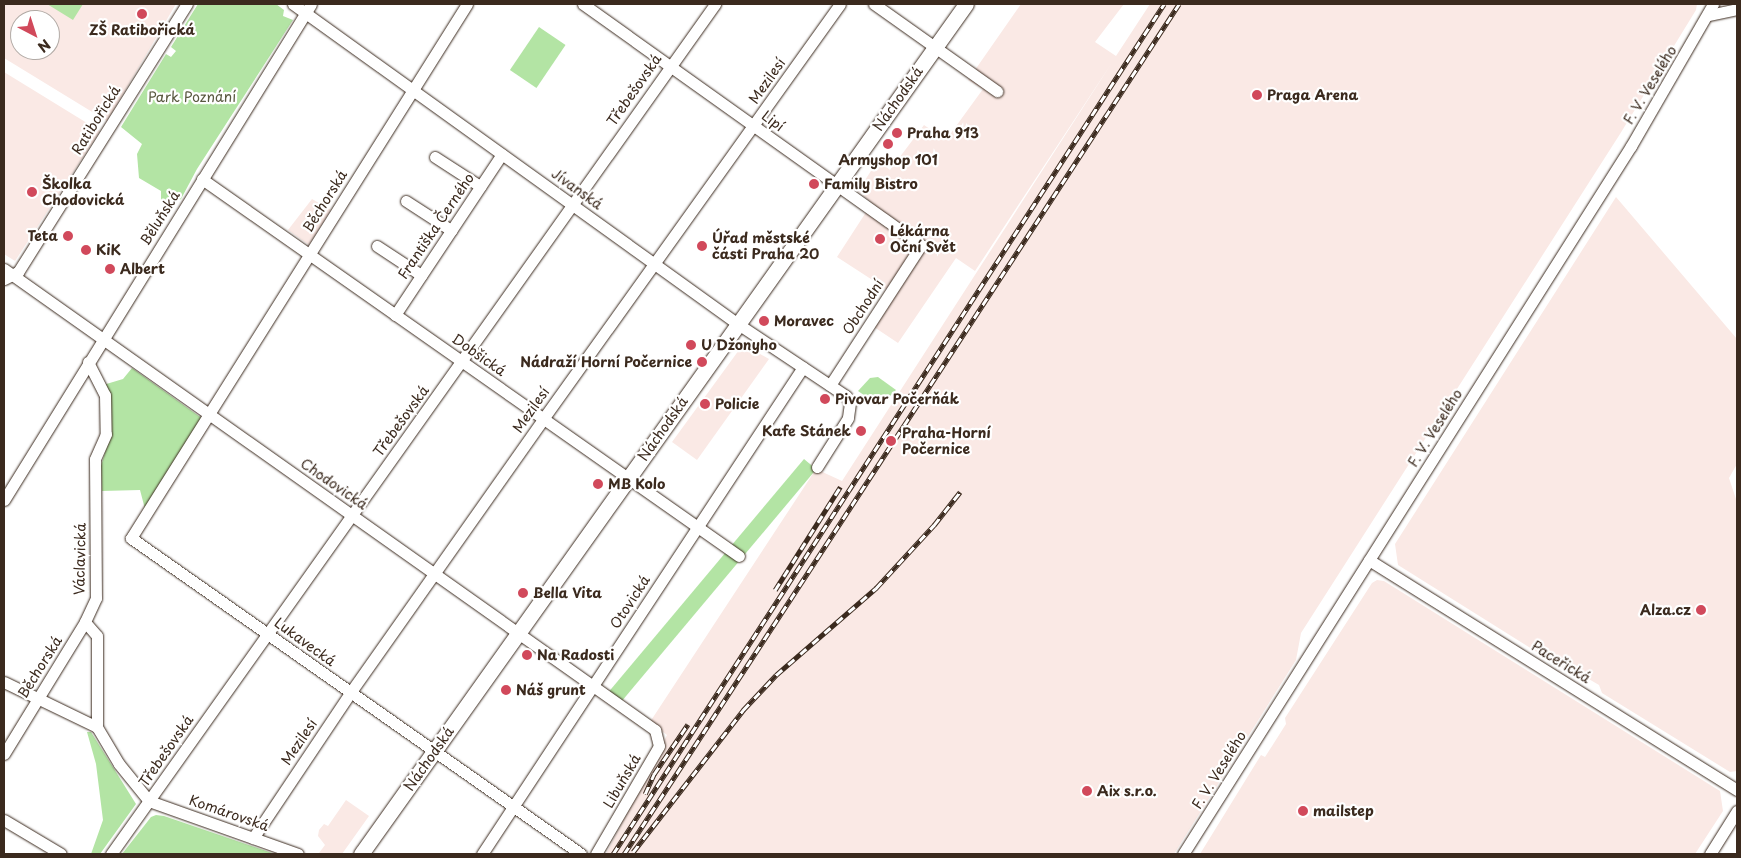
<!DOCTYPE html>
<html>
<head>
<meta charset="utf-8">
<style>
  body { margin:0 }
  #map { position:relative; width:1741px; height:858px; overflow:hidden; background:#fff; font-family:"Playpen Sans",sans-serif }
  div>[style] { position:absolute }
  .built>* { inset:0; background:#fae9e5 }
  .green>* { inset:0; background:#b3e4a4; transform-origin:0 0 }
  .roads { filter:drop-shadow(0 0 1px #3b2a1e) drop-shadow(0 0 1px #3b2a1e) }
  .minor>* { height:11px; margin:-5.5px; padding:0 5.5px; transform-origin:5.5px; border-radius:5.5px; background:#fff }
  .major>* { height:15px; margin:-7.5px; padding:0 7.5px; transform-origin:7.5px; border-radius:7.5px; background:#fff }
  .rail>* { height:4.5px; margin-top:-2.25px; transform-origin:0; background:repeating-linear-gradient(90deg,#fff 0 8px,#3b2a1e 0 16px); box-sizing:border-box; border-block:1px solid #3b2a1e }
  .dots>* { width:14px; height:14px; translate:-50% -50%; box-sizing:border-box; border:2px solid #fff; border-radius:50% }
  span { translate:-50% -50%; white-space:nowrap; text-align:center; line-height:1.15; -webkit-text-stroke:4.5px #fff; paint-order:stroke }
  .poi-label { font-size:14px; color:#3b2a1e; font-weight:700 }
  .left { translate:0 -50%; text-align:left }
  .right { translate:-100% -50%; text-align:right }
  .street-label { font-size:14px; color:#3b2a1e }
  .park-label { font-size:14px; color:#595840 }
  .frame { position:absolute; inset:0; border:5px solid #3b2a1e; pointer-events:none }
  .north { position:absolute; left:10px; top:10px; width:50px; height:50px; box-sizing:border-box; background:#fff; border:1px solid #b1aaa5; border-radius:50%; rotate:140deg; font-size:14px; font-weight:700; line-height:20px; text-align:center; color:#3b2a1e }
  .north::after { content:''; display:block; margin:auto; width:18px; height:22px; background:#d1495b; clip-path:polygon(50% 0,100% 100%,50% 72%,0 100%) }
</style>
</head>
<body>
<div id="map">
  <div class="built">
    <div style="clip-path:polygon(evenodd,4px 4px,176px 4px,107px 121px,4px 58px,4px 4px,20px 20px,50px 20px,50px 50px,20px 50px,20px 20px)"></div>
    <div style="clip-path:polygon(1021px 4px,1124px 4px,1095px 42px,1116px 56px,1150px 4px,1697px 4px,1696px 10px,1620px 134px,1301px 633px,1296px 660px,1174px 854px,606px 854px,667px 735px,650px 722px,816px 469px,842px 481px,1113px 61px,975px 271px,956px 258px,898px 343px,874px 327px,894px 294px,837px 257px,872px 203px,858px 191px,878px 160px,890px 170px,924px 125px,946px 140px,983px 89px,968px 80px)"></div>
    <div style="clip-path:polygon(4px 72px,100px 131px,15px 261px,4px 254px)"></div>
    <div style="clip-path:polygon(1616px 197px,1737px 339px,1737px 464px,1729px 478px,1737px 502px,1737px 771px,1730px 772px,1602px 693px,1599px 685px,1575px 671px,1567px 671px,1398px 565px,1395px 544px)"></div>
    <div style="clip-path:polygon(312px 199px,331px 210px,309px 245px,288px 230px)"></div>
    <div style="clip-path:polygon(746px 346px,769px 359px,697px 460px,672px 442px,739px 350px)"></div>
    <div style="clip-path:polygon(1377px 580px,1384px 581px,1720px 791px,1723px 811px,1695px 854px,1200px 854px,1261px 755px,1265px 757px,1286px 724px,1285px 718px,1372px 583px)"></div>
    <div style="clip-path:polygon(346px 800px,369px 816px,342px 854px,319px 853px,325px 845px,318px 836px,319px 830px,324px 824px,328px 826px)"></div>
  </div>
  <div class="green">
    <div style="clip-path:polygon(47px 4px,83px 4px,73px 20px)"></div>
    <div style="clip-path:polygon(198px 4px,276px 4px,284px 10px,283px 16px,293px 20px,197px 169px,181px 199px,171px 205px,161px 201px,161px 191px,139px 178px,137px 154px,142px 144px,121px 127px,166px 54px,171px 57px,176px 51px,171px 47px)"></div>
    <div style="left:539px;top:27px;width:32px;height:52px;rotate:34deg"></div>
    <div style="clip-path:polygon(132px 368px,203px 419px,145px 509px,140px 490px,102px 491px,101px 466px,109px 439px,103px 385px,123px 379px)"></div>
    <div style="clip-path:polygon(878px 377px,896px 390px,880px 406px,858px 391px,870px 378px)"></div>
    <div style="left:804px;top:459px;width:16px;height:304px;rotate:40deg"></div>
    <div style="clip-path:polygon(87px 732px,91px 732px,136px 804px,100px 854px,91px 854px,103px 820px,96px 764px)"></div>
    <div style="clip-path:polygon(156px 815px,164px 816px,275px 854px,122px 854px,151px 817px)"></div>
  </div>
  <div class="roads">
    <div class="minor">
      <div style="left:293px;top:4px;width:548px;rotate:35.72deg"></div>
      <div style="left:738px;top:324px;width:130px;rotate:33.7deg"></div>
      <div style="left:846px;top:396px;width:8px;rotate:60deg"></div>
      <div style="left:850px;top:403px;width:15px;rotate:98deg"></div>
      <div style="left:848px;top:418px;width:58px;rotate:122.3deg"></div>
      <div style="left:467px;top:4px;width:631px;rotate:122.18deg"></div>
      <div style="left:131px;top:538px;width:550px;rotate:35.08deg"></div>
      <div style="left:583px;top:4px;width:415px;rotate:35.5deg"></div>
      <div style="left:921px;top:245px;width:167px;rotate:123deg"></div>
      <div style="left:874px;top:4px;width:151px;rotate:35.3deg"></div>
      <div style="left:1709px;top:15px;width:29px;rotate:-12deg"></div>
      <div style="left:435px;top:157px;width:54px;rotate:32.8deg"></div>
      <div style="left:202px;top:179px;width:656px;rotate:35.07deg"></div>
      <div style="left:406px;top:201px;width:54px;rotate:32.8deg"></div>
      <div style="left:377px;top:246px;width:53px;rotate:33.4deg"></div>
      <div style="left:4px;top:269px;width:798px;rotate:35.3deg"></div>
      <div style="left:655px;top:730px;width:16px;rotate:76deg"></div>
      <div style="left:659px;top:746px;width:125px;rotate:120.3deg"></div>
      <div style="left:4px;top:279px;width:16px;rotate:-27deg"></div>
      <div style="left:18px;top:272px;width:317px;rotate:-57.8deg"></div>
      <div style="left:395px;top:315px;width:193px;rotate:-56.4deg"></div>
      <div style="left:88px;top:362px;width:37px;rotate:63deg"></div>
      <div style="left:105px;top:395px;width:39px;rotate:89deg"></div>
      <div style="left:106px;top:434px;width:27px;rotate:114deg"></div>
      <div style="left:95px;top:459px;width:139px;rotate:89.6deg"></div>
      <div style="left:96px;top:598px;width:26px;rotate:115deg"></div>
      <div style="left:85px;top:622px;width:18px;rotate:49deg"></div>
      <div style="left:97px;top:636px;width:91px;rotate:90deg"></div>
      <div style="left:97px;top:727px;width:43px;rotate:59.3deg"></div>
      <div style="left:119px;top:764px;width:48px;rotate:51deg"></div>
      <div style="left:149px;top:801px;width:158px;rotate:19.6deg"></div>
      <div style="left:4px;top:500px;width:583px;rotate:-58.24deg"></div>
      <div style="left:1369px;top:560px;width:434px;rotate:32deg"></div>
      <div style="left:4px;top:682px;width:103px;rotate:25.8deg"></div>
      <div style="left:4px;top:754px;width:155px;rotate:-58.5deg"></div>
      <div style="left:4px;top:820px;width:66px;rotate:30.8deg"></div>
      <div style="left:253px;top:838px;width:174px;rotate:-56.2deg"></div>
      <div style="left:350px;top:693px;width:335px;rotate:-54.8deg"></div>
      <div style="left:543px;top:419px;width:510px;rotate:-54.41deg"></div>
      <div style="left:111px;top:854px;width:1043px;rotate:-54.6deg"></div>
      <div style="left:482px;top:854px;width:583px;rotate:-56.61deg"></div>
      <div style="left:1183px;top:854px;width:838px;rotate:-57.68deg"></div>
      <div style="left:1631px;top:146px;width:164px;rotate:-60deg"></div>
      <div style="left:1710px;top:854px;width:51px;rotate:-57.9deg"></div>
    </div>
    <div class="major">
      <div style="left:361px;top:854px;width:1043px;rotate:-54.56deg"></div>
    </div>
  </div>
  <div class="rail">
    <div style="left:775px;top:590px;width:122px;rotate:-57.7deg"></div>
    <div style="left:645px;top:794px;width:22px;rotate:-66deg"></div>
    <div style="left:654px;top:774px;width:60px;rotate:-55.8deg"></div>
    <div style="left:633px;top:852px;width:180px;rotate:-52.2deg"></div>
    <div style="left:743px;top:710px;width:48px;rotate:-46.7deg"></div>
    <div style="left:776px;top:675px;width:133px;rotate:-41deg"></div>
    <div style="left:876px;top:588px;width:86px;rotate:-47.4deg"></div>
    <div style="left:934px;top:525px;width:42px;rotate:-51.8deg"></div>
    <div style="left:613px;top:854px;width:1013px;rotate:-57.05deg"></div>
    <div style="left:624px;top:854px;width:1015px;rotate:-56.86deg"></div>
  </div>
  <div class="dots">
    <div style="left:142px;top:14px;background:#d1495b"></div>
    <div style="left:1257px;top:95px;background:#d1495b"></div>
    <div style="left:897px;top:133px;background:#d1495b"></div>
    <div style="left:888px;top:144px;background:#d1495b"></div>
    <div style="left:814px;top:184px;background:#d1495b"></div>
    <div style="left:32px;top:192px;background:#d1495b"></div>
    <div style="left:68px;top:236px;background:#d1495b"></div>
    <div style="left:880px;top:239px;background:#d1495b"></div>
    <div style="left:702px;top:246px;background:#d1495b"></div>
    <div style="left:86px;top:250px;background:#d1495b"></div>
    <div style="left:110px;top:269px;background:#d1495b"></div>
    <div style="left:764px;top:321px;background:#d1495b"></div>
    <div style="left:691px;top:345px;background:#d1495b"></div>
    <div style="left:702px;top:362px;background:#d1495b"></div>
    <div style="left:825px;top:399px;background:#d1495b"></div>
    <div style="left:705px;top:404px;background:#d1495b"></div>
    <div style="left:861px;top:431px;background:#d1495b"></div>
    <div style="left:891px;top:441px;background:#d1495b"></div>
    <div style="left:598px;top:484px;background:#d1495b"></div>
    <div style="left:523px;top:593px;background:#d1495b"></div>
    <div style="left:1701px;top:610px;background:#d1495b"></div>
    <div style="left:527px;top:655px;background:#d1495b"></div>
    <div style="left:506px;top:690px;background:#d1495b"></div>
    <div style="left:1087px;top:791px;background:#d1495b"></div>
    <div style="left:1303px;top:811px;background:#d1495b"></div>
  </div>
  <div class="poi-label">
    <span style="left:142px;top:30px">ZŠ Ratibořická</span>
    <span class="left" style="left:1267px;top:95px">Praga Arena</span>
    <span class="left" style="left:907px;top:133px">Praha 913</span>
    <span style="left:888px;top:160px">Armyshop 101</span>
    <span class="left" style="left:42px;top:192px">Školka<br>Chodovická</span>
    <span class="left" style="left:824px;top:184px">Family Bistro</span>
    <span class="left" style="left:890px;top:239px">Lékárna<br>Oční Svět</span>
    <span class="right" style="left:58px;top:236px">Teta</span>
    <span class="left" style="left:712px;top:246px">Úřad městské<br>části Praha 20</span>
    <span class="left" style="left:96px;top:250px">KiK</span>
    <span class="left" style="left:120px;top:269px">Albert</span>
    <span class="left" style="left:774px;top:321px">Moravec</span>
    <span class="left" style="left:701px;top:345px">U Džonyho</span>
    <span class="right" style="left:692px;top:362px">Nádraží Horní Počernice</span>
    <span class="left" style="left:835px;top:399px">Pivovar Počerňák</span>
    <span class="left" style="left:715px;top:404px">Policie</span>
    <span class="right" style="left:851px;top:431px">Kafe Stánek</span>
    <span class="left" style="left:902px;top:441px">Praha-Horní<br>Počernice</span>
    <span class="left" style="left:608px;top:484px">MB Kolo</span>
    <span class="left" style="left:533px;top:593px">Bella Vita</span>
    <span class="right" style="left:1691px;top:610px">Alza.cz</span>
    <span class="left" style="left:537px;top:655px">Na Radosti</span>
    <span class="left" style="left:516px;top:690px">Náš grunt</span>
    <span class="left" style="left:1097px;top:791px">Aix s.r.o.</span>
    <span class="left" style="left:1313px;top:811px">mailstep</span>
  </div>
  <div class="street-label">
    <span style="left:767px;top:81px;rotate:-55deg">Mezilesí</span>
    <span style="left:1650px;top:85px;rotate:-59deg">F. V. Veselého</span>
    <span style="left:634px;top:90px;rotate:-55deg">Třebešovská</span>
    <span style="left:898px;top:99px;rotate:-55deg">Náchodská</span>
    <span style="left:96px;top:120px;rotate:-58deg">Ratibořická</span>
    <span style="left:773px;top:121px;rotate:36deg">Lipí</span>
    <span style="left:577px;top:189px;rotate:36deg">Jívanská</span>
    <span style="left:325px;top:201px;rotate:-58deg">Běchorská</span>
    <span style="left:160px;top:218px;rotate:-58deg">Běluňská</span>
    <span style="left:436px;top:226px;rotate:-56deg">Františka Černého</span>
    <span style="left:863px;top:307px;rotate:-57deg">Obchodní</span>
    <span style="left:479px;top:355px;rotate:35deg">Dobšická</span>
    <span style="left:531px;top:410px;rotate:-55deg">Mezilesí</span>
    <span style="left:401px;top:421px;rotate:-54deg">Třebešovská</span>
    <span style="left:1435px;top:428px;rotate:-58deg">F. V. Veselého</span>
    <span style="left:663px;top:429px;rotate:-55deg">Náchodská</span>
    <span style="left:334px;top:484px;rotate:35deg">Chodovická</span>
    <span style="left:80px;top:559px;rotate:-89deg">Václavická</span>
    <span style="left:630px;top:602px;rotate:-57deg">Otovická</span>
    <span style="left:305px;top:642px;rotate:36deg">Lukavecká</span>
    <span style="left:1561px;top:662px;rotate:32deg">Paceřická</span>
    <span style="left:40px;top:667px;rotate:-58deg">Běchorská</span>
    <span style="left:299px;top:742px;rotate:-56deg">Mezilesí</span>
    <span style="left:166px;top:751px;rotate:-55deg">Třebešovská</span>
    <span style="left:429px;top:759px;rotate:-55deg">Náchodská</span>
    <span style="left:1219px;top:770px;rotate:-58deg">F. V. Veselého</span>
    <span style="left:622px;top:781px;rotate:-60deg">Libuňská</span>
    <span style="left:229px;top:813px;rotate:19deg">Komárovská</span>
  </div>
  <div class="park-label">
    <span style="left:192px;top:97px">Park Poznání</span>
  </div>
  <div class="frame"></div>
  <div class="north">N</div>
</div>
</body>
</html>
